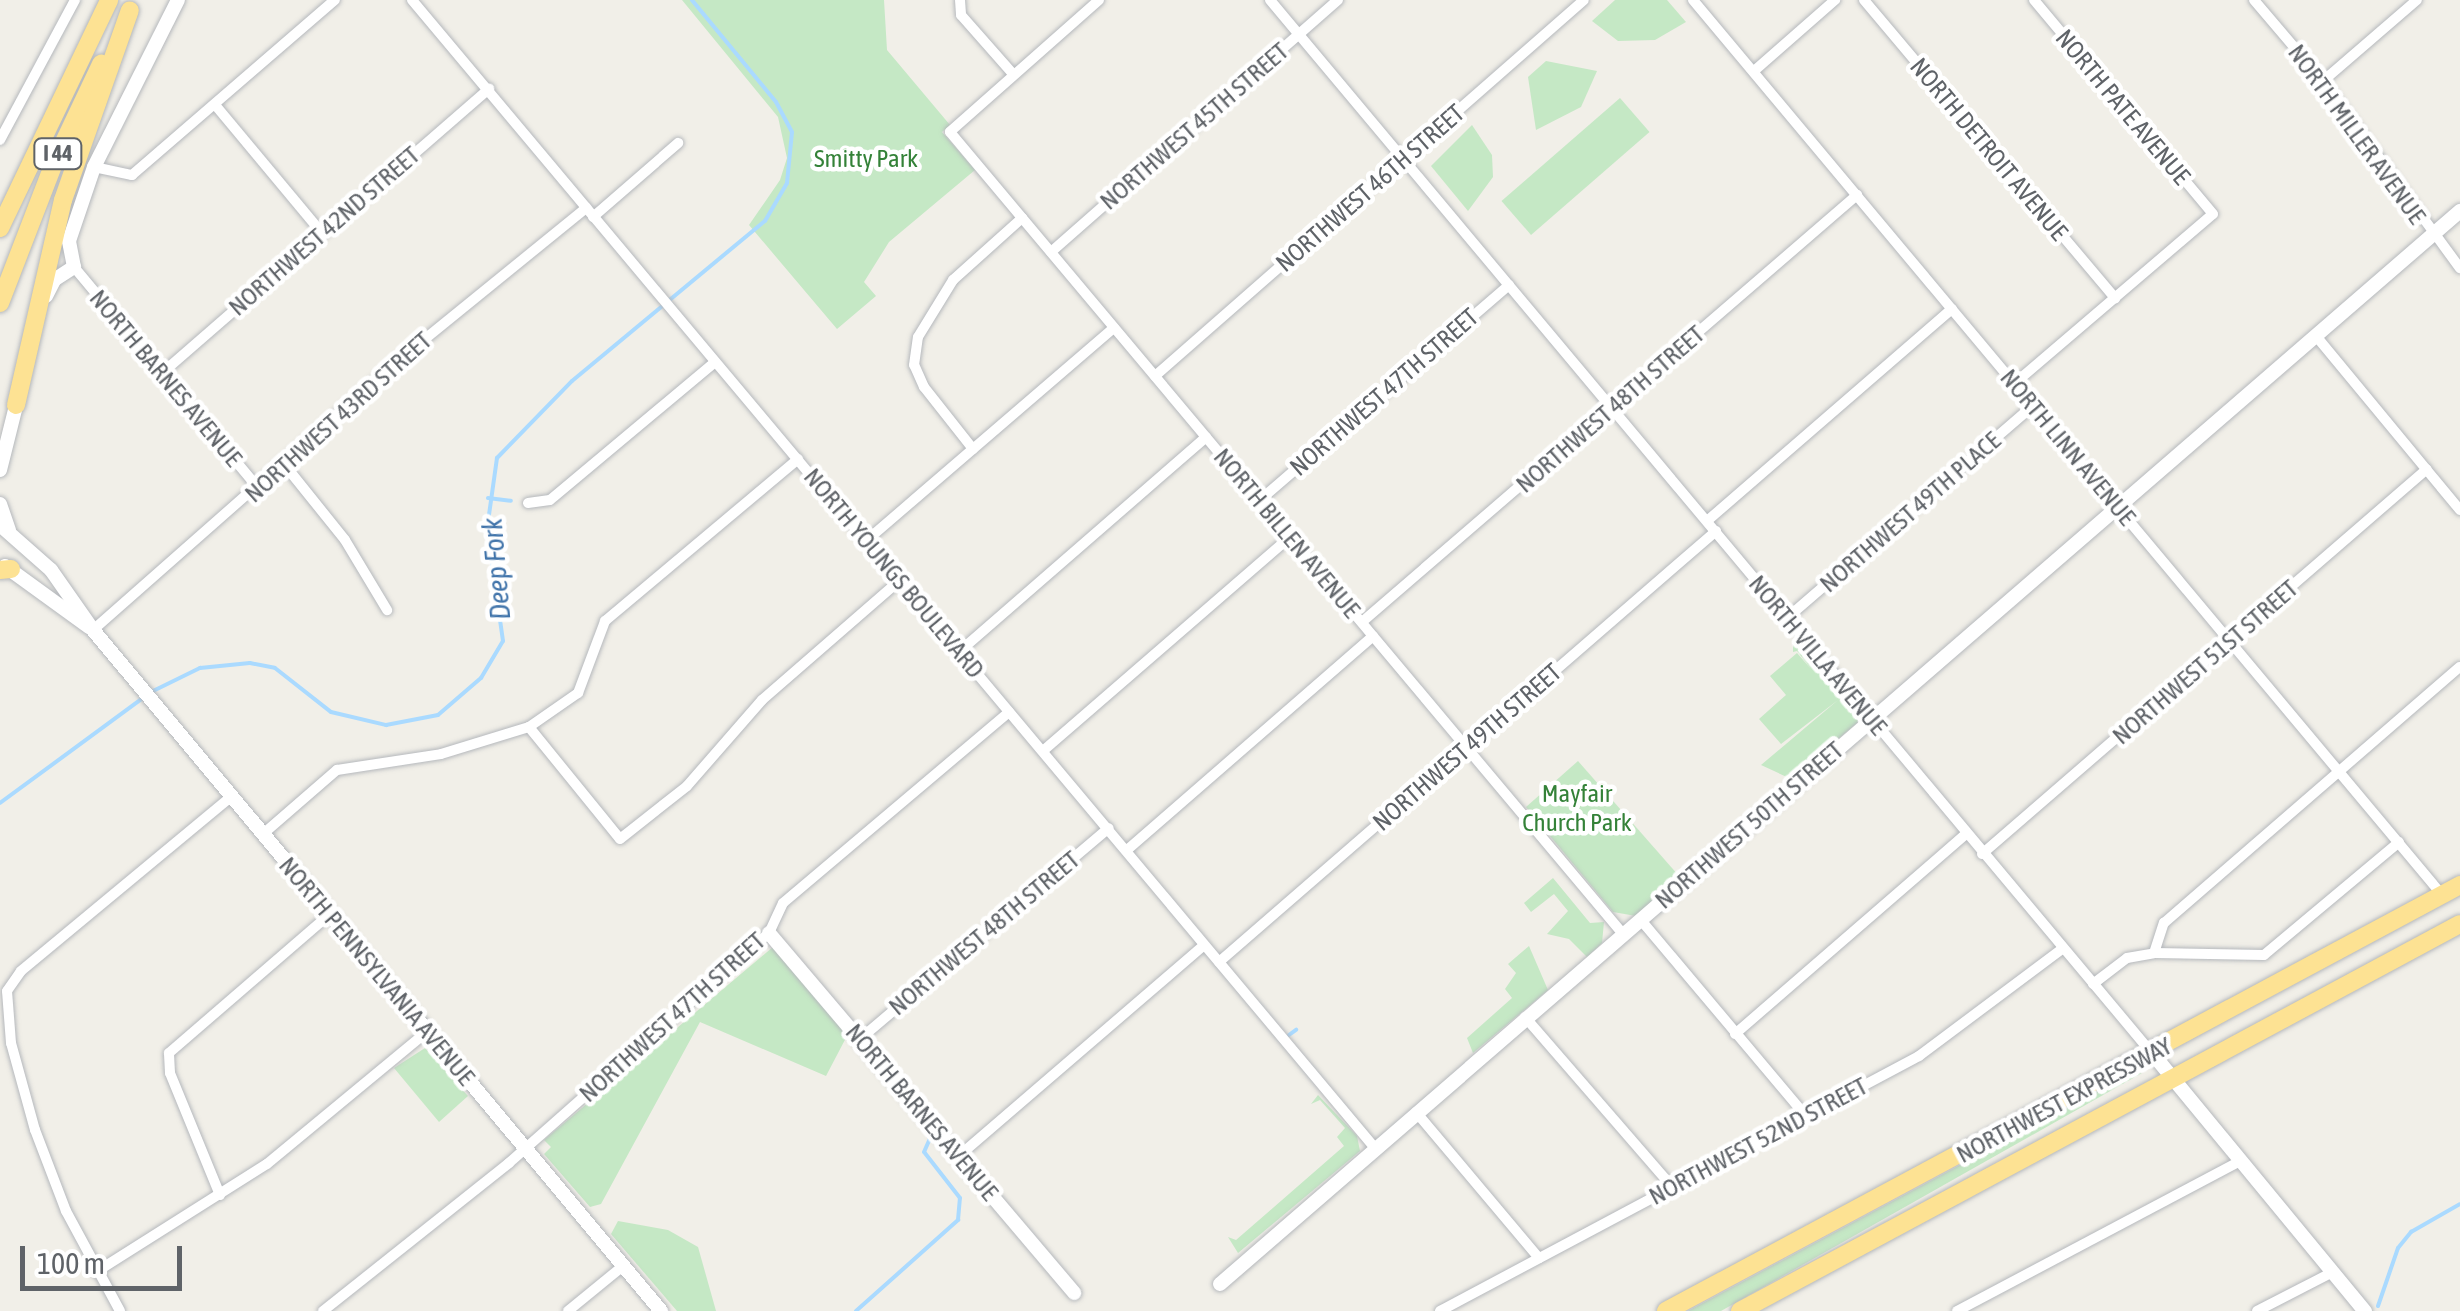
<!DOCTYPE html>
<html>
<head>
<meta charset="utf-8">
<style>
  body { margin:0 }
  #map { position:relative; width:2460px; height:1311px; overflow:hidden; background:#f1efe8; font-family:"Asap Condensed",sans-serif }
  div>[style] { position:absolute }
  .green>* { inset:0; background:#c5e8c5; transform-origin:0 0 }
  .stream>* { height:4px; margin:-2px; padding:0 2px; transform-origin:2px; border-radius:2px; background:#aadaff }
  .roads { filter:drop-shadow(0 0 2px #b5b8bc) drop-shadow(0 0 2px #b5b8bc) }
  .street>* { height:10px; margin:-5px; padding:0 5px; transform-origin:5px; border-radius:5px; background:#fff }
  .secondary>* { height:14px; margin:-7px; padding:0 7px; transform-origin:7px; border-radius:7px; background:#fff }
  .highway>* { height:18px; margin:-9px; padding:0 9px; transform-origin:9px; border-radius:9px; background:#fde293 }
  span { translate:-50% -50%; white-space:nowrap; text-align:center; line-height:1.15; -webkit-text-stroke:9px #fff; paint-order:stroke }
  .shield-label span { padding:2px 8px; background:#fff; border:2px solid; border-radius:8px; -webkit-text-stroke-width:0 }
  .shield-label { font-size:22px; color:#5f6368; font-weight:700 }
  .street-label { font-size:25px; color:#5f6368 }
  .park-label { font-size:25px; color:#348238 }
  .water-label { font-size:28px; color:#4174aa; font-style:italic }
  .scale { position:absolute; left:20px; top:1246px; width:162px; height:45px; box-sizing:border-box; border:5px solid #5f6368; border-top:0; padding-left:12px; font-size:30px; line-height:35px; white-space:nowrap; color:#5f6368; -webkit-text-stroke:8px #fff; paint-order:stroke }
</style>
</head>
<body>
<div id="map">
  <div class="green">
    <div style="clip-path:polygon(682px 0,884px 0,887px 50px,950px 125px,942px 132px,975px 170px,889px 242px,864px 282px,876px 296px,837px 329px,749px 225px,780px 180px,787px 158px,778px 117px)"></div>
    <div style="clip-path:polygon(1615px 0,1667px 0,1686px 22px,1655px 40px,1618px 41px,1592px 21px)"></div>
    <div style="clip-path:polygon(1546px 61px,1597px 71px,1581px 107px,1536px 130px,1528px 77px)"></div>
    <div style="left:1620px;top:98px;width:45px;height:157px;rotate:49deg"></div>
    <div style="clip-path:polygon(1472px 125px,1492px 155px,1493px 177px,1468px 211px,1431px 166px)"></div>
    <div style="clip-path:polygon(1793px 642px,1859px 713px,1858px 722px,1791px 779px,1761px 765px,1838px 700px,1781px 744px,1759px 719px,1786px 695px,1770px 676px,1797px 653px,1811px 669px,1797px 651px,1793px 652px)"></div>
    <div style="clip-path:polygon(1578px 761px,1679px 876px,1636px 916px,1613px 912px,1526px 807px)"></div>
    <div style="clip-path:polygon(1553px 878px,1590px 923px,1604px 922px,1602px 943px,1587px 957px,1569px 939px,1547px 934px,1568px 911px,1554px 894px,1531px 912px,1524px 903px)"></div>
    <div style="clip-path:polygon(1529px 946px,1548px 990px,1473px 1053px,1467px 1038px,1512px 998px,1505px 989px,1516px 973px,1508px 964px)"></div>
    <div style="clip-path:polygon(773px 947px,848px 1034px,826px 1076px,700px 1022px,601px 1204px,590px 1207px,544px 1154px,551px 1147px,544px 1140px)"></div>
    <div style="clip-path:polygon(425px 1048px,468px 1096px,439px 1122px,394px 1068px)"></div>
    <div style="clip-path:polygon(2142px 1073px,1721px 1311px,1688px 1311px,2124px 1077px)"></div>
    <div style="clip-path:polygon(1318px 1095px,1357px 1136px,1360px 1151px,1238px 1253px,1228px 1237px,1236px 1240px,1344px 1146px,1337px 1137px,1345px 1128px,1320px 1100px,1311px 1104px)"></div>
    <div style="clip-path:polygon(618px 1221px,668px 1230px,698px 1247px,716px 1311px,677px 1311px,611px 1234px)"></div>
  </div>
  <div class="stream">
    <div style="left:488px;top:498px;width:23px;rotate:7deg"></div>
    <div style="left:151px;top:692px;width:55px;rotate:-26.1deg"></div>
    <div style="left:200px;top:668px;width:50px;rotate:-5.7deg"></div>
    <div style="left:250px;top:663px;width:25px;rotate:11deg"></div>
    <div style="left:275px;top:668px;width:71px;rotate:38.2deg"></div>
    <div style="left:331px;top:712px;width:57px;rotate:13.3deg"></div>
    <div style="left:386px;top:725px;width:53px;rotate:-10.9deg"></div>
    <div style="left:438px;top:715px;width:57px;rotate:-40.7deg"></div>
    <div style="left:481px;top:678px;width:43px;rotate:-59.3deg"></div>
    <div style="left:503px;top:641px;width:113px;rotate:-98.1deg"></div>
    <div style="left:487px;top:529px;width:72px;rotate:-82deg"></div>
    <div style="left:497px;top:458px;width:107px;rotate:-45.8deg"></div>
    <div style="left:572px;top:381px;width:251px;rotate:-39.7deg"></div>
    <div style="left:765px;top:221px;width:44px;rotate:-59.9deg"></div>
    <div style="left:787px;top:183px;width:51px;rotate:-84.4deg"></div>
    <div style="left:792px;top:132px;width:34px;rotate:-118deg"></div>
    <div style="left:776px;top:102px;width:132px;rotate:-129.5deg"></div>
    <div style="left:0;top:803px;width:177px;rotate:-36.3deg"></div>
    <div style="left:1289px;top:1035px;width:9px;rotate:-36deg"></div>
    <div style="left:2378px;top:1306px;width:61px;rotate:-71deg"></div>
    <div style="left:2398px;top:1248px;width:21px;rotate:-51deg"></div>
    <div style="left:2411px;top:1232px;width:56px;rotate:-29.7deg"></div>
    <div style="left:856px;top:1311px;width:137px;rotate:-41.7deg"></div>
    <div style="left:958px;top:1220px;width:22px;rotate:-85deg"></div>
    <div style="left:960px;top:1198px;width:58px;rotate:-128deg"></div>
    <div style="left:924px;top:1152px;width:22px;rotate:-66deg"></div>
  </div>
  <div class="roads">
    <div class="street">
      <div style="left:412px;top:0;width:1497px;rotate:50.01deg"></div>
      <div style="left:960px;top:0;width:15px;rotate:86deg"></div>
      <div style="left:961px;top:15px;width:79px;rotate:48.6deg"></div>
      <div style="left:1099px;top:0;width:199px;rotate:138.5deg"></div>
      <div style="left:950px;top:132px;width:1047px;rotate:50deg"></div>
      <div style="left:1270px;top:0;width:1372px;rotate:50.06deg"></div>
      <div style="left:1693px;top:0;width:1167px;rotate:50.07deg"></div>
      <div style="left:1864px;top:0;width:390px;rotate:49.9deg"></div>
      <div style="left:2254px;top:0;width:106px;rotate:49.6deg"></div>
      <div style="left:2323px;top:81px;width:232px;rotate:53.8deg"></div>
      <div style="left:1754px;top:71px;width:108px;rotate:-41.2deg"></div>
      <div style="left:2323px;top:81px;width:124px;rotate:-40.8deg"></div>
      <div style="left:216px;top:106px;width:163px;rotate:50.2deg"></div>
      <div style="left:0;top:140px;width:159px;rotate:-61.8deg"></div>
      <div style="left:94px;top:167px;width:39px;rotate:12deg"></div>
      <div style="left:132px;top:175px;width:268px;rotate:-40.8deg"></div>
      <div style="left:593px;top:217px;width:113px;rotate:-41deg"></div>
      <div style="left:1051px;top:252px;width:382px;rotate:-41.3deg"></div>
      <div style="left:74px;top:267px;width:288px;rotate:50.2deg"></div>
      <div style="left:2316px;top:336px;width:226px;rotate:50.4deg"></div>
      <div style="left:161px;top:374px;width:435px;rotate:-41deg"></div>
      <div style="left:1155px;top:376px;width:570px;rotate:-41.23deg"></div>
      <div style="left:2015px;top:383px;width:260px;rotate:-40.5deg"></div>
      <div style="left:2213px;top:214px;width:279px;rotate:-129.9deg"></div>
      <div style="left:973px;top:449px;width:79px;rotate:-128.3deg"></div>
      <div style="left:924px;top:387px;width:24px;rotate:-114deg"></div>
      <div style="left:914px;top:365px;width:28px;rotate:-82deg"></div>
      <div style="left:918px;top:337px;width:67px;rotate:-58.4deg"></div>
      <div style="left:953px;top:280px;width:93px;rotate:-41.9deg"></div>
      <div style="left:284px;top:464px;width:97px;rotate:51.2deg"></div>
      <div style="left:345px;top:540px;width:82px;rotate:59deg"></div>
      <div style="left:1260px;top:500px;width:329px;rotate:-40.8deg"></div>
      <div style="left:528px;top:503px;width:22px;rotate:-8deg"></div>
      <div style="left:550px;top:500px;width:215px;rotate:-39.9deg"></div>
      <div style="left:1707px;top:521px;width:324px;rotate:-40.9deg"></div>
      <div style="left:866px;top:541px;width:327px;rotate:-40.7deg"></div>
      <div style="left:1787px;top:618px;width:325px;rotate:-40.8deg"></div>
      <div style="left:1362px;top:622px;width:654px;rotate:-40.78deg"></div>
      <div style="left:93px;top:630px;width:414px;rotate:-41.4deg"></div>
      <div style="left:404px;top:356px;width:235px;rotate:-39.1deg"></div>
      <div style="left:960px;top:651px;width:326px;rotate:-41deg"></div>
      <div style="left:529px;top:727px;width:144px;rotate:50.9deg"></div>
      <div style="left:620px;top:839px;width:85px;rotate:-38.3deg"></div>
      <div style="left:687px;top:786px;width:114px;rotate:-48.9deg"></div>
      <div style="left:762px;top:700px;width:181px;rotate:-41deg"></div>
      <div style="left:1044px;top:750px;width:325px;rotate:-40.9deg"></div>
      <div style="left:263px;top:834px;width:98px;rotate:-40.9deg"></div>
      <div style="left:337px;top:770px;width:105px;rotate:-8.7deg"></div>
      <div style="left:441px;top:754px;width:92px;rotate:-17.1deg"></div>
      <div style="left:529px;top:727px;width:60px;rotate:-34.8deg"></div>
      <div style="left:578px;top:693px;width:77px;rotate:-69.4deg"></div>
      <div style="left:605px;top:621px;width:252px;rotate:-40deg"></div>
      <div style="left:1127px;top:850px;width:326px;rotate:-41deg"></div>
      <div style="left:1982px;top:854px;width:588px;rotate:-40.87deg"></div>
      <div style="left:1640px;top:919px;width:258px;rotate:49.9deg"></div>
      <div style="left:2154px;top:953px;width:110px;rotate:1deg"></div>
      <div style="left:2264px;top:955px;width:176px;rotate:-39.9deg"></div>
      <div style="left:1219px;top:962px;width:658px;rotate:-40.93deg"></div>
      <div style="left:2093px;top:984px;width:43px;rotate:-37.4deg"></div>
      <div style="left:2127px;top:958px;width:27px;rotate:-10deg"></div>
      <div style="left:2154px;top:953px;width:32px;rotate:-72deg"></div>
      <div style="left:2164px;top:923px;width:391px;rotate:-40.9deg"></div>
      <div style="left:1525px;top:1017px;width:225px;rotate:49.1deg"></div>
      <div style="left:1735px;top:1034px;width:306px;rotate:-40.9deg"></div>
      <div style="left:860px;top:1039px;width:326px;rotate:-40.3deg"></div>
      <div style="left:1416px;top:1112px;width:191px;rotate:49.9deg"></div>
      <div style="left:960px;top:1155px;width:322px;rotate:-40.7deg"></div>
      <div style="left:220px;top:1195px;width:132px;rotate:-112.3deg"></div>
      <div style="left:170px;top:1073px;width:20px;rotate:-93deg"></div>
      <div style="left:169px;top:1053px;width:213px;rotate:-40.8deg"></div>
      <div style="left:96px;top:1272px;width:202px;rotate:-32.3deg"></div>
      <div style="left:267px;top:1164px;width:209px;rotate:-39.6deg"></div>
      <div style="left:120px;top:1311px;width:114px;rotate:-118.4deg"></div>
      <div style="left:66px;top:1211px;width:87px;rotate:-110.9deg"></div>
      <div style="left:35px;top:1130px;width:90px;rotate:-105.4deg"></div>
      <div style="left:11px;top:1043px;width:52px;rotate:-94.4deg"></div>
      <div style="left:7px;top:991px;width:24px;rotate:-55deg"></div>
      <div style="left:21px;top:971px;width:274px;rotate:-39.7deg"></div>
      <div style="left:323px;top:1311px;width:238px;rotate:-38.5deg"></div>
      <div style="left:509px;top:1163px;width:347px;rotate:-41.5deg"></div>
      <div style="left:769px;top:933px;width:33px;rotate:-65deg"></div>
      <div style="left:783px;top:903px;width:296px;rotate:-40.2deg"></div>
      <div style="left:568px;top:1311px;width:71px;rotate:-39.3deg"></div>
      <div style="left:1440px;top:1311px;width:543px;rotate:-28.03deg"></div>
      <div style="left:1919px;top:1056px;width:179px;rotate:-36.8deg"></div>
      <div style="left:1957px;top:1311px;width:319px;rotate:-27.9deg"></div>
      <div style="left:2257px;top:1311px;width:85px;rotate:-27.2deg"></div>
    </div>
    <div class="secondary">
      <div style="left:46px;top:296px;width:18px;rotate:-63deg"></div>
      <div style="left:54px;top:280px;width:24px;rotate:-33deg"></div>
      <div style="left:74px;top:267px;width:26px;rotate:-101deg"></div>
      <div style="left:69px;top:241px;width:78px;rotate:-71.3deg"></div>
      <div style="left:94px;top:167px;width:187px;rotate:-63.3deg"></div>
      <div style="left:0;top:470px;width:74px;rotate:-76deg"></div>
      <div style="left:0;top:504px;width:28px;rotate:71deg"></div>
      <div style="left:0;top:525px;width:68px;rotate:41.4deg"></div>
      <div style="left:51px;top:570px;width:73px;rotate:55deg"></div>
      <div style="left:93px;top:630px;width:887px;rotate:50.17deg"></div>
      <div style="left:5px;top:566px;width:104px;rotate:36deg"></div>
      <div style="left:769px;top:933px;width:472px;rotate:49.7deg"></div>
      <div style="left:2152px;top:1053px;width:335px;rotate:50.5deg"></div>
      <div style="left:1220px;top:1284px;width:1640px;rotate:-40.87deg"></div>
    </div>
    <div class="highway">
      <div style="left:0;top:228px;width:253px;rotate:-64.4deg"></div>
      <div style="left:0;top:303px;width:150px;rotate:-68.9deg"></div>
      <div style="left:54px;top:163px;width:110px;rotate:-64.6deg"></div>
      <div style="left:16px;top:405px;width:210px;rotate:-77.1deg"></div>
      <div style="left:63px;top:200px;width:201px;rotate:-70.6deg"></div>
      <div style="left:0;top:570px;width:11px;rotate:-5deg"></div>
      <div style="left:1666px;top:1311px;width:901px;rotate:-28.21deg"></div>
      <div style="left:1740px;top:1311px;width:817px;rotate:-28.26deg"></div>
    </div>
  </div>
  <div class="shield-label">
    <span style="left:58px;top:154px">I 44</span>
  </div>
  <div class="street-label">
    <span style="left:2123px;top:107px;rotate:50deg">NORTH PATE AVENUE</span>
    <span style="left:1194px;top:126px;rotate:-41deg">NORTHWEST 45TH STREET</span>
    <span style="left:2357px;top:134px;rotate:54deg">NORTH MILLER AVENUE</span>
    <span style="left:1989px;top:149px;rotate:50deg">NORTH DETROIT AVENUE</span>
    <span style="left:1370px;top:188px;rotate:-41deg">NORTHWEST 46TH STREET</span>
    <span style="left:324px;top:231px;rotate:-41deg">NORTHWEST 42ND STREET</span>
    <span style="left:166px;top:378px;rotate:50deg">NORTH BARNES AVENUE</span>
    <span style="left:1384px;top:392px;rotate:-41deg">NORTHWEST 47TH STREET</span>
    <span style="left:1610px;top:409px;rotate:-41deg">NORTHWEST 48TH STREET</span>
    <span style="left:338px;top:417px;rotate:-42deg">NORTHWEST 43RD STREET</span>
    <span style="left:2068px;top:447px;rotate:50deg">NORTH LINN AVENUE</span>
    <span style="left:1910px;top:512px;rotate:-41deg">NORTHWEST 49TH PLACE</span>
    <span style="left:1287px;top:533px;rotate:50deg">NORTH BILLEN AVENUE</span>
    <span style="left:894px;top:573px;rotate:50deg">NORTH YOUNGS BOULEVARD</span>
    <span style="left:1818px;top:655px;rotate:50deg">NORTH VILLA AVENUE</span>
    <span style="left:2205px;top:662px;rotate:-41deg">NORTHWEST 51ST STREET</span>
    <span style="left:1467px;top:747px;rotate:-41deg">NORTHWEST 49TH STREET</span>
    <span style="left:1749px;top:825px;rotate:-41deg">NORTHWEST 50TH STREET</span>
    <span style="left:984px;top:933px;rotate:-40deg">NORTHWEST 48TH STREET</span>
    <span style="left:377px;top:971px;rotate:50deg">NORTH PENNSYLVANIA AVENUE</span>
    <span style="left:672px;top:1017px;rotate:-42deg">NORTHWEST 47TH STREET</span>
    <span style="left:2064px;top:1100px;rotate:-28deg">NORTHWEST EXPRESSWAY</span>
    <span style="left:922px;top:1112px;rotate:50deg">NORTH BARNES AVENUE</span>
    <span style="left:1758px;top:1141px;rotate:-28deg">NORTHWEST 52ND STREET</span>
  </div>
  <div class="park-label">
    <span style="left:866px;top:158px">Smitty Park</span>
    <span style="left:1577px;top:808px">Mayfair<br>Church Park</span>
  </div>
  <div class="water-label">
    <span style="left:496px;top:569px;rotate:-95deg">Deep Fork</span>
  </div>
  <div class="scale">100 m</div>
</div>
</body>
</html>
